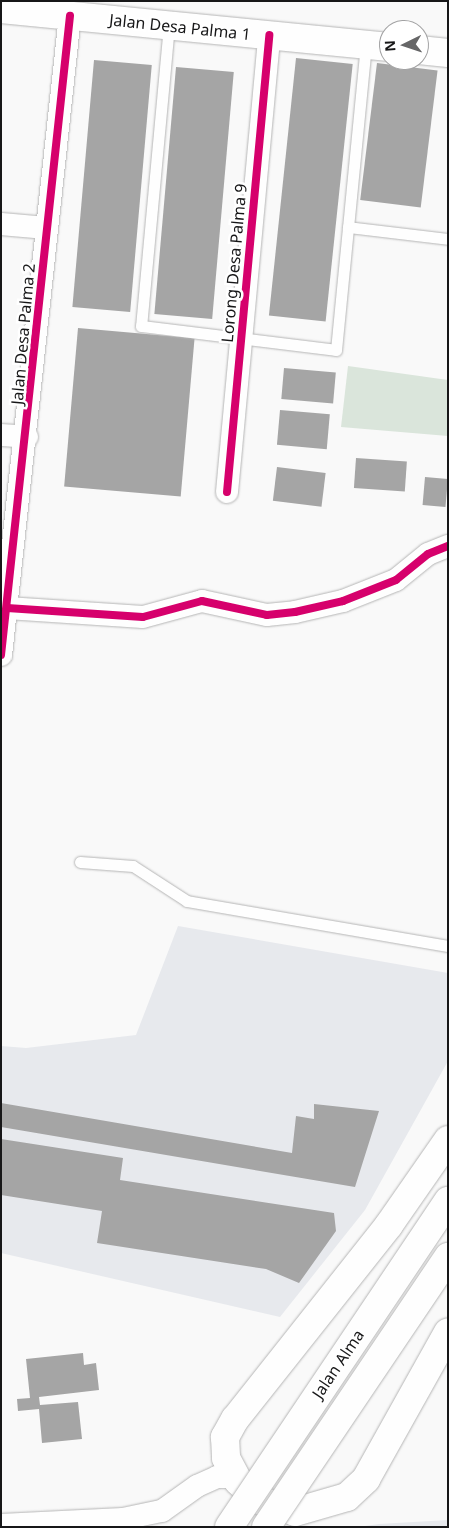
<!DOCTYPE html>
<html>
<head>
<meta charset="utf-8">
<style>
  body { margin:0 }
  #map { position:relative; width:449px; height:1528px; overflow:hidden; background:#f9f9f9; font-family:"Noto Sans",sans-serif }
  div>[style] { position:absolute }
  .built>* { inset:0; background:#e7e9ed }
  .green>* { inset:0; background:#dae5db }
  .building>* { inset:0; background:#a5a5a5; transform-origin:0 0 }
  .roads { filter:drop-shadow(0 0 1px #b5b5b5) drop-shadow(0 0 1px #b5b5b5) }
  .lane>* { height:11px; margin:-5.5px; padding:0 5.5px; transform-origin:5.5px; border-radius:5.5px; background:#fefefe }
  .street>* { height:22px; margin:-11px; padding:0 11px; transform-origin:11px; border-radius:11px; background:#fefefe }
  .secondary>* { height:28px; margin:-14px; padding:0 14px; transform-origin:14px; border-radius:14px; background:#fefefe }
  .bridges { filter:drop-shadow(0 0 1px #b5b5b5) drop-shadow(0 0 1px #b5b5b5) }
  .secondary-bridge>* { height:28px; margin:-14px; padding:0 14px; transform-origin:14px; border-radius:14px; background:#fefefe }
  .cycleway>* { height:8px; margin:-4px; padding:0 4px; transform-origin:4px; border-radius:4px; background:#d6006c }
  span { translate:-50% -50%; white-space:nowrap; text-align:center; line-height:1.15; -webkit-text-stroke:5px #fff; paint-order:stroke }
  .street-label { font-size:16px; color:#171718 }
  .frame { position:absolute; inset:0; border:2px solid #171718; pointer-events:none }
  .north { position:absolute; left:379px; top:20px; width:50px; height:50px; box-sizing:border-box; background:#fff; border:1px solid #a2a2a3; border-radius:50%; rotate:266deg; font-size:14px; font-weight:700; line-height:20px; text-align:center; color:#171718 }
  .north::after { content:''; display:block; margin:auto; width:18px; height:22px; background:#666667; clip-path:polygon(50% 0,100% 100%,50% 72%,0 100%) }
</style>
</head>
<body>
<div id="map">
  <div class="built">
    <div style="clip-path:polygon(178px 926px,448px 973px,448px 1061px,365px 1210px,280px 1317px,1px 1253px,1px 1046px,26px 1048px,136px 1035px)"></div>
    <div style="clip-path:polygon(448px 1520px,448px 1527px,358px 1527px,379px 1524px)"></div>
  </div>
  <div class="green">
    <div style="clip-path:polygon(348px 366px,448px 380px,448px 436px,341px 427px)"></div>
  </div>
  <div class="building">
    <div style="left:296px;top:58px;width:57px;height:259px;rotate:6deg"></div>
    <div style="left:94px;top:60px;width:58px;height:248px;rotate:5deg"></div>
    <div style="left:377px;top:63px;width:61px;height:138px;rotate:7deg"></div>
    <div style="left:176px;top:67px;width:58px;height:248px;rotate:5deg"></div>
    <div style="left:78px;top:328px;width:117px;height:159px;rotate:5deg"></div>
    <div style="left:284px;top:368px;width:52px;height:31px;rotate:5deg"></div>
    <div style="left:280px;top:410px;width:50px;height:35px;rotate:5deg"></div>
    <div style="left:356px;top:458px;width:51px;height:30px;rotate:4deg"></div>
    <div style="left:277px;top:467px;width:49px;height:34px;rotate:7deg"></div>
    <div style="left:425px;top:477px;width:23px;height:28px;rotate:5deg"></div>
    <div style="clip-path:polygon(1px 1103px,292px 1153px,296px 1116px,314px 1119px,314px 1104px,379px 1111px,355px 1187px,1px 1127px)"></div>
    <div style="clip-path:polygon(1px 1139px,123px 1158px,120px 1180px,334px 1213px,336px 1231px,299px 1283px,266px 1269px,97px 1243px,102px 1211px,1px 1195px)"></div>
    <div style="clip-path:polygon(83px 1353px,84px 1365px,96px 1363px,99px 1390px,39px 1397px,40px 1405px,78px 1402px,82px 1439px,42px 1443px,39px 1409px,18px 1411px,17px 1399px,30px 1398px,26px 1359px)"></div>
  </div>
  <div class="roads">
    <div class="lane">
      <div style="left:169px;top:25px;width:302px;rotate:95.3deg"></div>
      <div style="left:141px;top:326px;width:196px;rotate:7deg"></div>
      <div style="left:336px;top:350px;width:306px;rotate:-84.4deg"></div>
      <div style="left:348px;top:227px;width:101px;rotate:6.8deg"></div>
      <div style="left:80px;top:862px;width:53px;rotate:4.3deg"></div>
      <div style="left:133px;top:866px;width:64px;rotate:32.9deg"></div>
      <div style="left:187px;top:901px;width:265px;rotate:9.8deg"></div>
    </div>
    <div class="street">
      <div style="left:1px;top:224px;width:46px;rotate:5deg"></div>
      <div style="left:1px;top:435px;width:26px;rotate:4deg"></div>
      <div style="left:227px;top:492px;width:459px;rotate:-84.7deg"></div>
      <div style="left:7px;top:608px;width:136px;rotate:3.8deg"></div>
      <div style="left:143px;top:617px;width:61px;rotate:-15.2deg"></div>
      <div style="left:202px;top:601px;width:66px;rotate:12.2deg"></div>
      <div style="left:267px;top:615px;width:28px;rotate:-6deg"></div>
      <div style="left:295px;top:612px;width:49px;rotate:-12.9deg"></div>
      <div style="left:343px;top:601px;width:57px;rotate:-21.6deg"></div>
      <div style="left:396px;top:580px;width:41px;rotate:-39.1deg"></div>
      <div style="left:428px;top:554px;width:22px;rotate:-22deg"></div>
      <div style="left:1px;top:655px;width:643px;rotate:-83.84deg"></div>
      <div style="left:1px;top:1525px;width:122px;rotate:-2.8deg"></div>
      <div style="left:123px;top:1519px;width:40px;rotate:-12deg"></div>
      <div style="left:162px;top:1511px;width:43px;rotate:-35.5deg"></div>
      <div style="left:197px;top:1486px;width:22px;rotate:-24deg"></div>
      <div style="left:217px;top:1477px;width:19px"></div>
    </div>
    <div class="secondary">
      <div style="left:1px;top:9px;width:390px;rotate:5.6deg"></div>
      <div style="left:419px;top:50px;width:29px;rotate:6deg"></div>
      <div style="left:448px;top:1140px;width:103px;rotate:124.8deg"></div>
      <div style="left:389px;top:1225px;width:248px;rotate:128.4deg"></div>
      <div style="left:235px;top:1419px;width:21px;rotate:119deg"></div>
      <div style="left:225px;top:1437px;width:21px;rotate:87deg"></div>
      <div style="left:226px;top:1458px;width:26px;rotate:62deg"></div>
      <div style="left:238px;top:1481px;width:28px;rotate:42deg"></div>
      <div style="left:259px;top:1500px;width:38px;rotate:18deg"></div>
      <div style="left:295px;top:1512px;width:54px;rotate:-16.1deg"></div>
      <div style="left:347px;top:1497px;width:26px;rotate:-43deg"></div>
      <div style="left:366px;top:1479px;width:168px;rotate:-60.8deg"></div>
    </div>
  </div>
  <div class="bridges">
    <div class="secondary-bridge">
      <div style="left:229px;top:1527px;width:393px;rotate:-56.1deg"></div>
      <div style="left:266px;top:1527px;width:326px;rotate:-56deg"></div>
    </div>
  </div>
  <div class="cycleway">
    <div style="left:227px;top:492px;width:459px;rotate:-84.7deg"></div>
    <div style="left:7px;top:608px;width:136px;rotate:3.8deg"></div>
    <div style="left:143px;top:617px;width:61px;rotate:-15.2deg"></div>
    <div style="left:202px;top:601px;width:66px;rotate:12.2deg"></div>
    <div style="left:267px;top:615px;width:28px;rotate:-6deg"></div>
    <div style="left:295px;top:612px;width:49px;rotate:-12.9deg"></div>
    <div style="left:343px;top:601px;width:57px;rotate:-21.6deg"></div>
    <div style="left:396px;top:580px;width:41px;rotate:-39.1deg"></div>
    <div style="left:428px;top:554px;width:22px;rotate:-22deg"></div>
    <div style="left:1px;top:655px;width:643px;rotate:-83.84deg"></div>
  </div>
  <div class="street-label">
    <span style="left:180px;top:27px;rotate:6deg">Jalan Desa Palma 1</span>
    <span style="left:234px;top:263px;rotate:-85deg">Lorong Desa Palma 9</span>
    <span style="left:23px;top:334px;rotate:-85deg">Jalan Desa Palma 2</span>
    <span style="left:338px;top:1364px;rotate:-56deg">Jalan Alma</span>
  </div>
  <div class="frame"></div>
  <div class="north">N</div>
</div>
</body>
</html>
